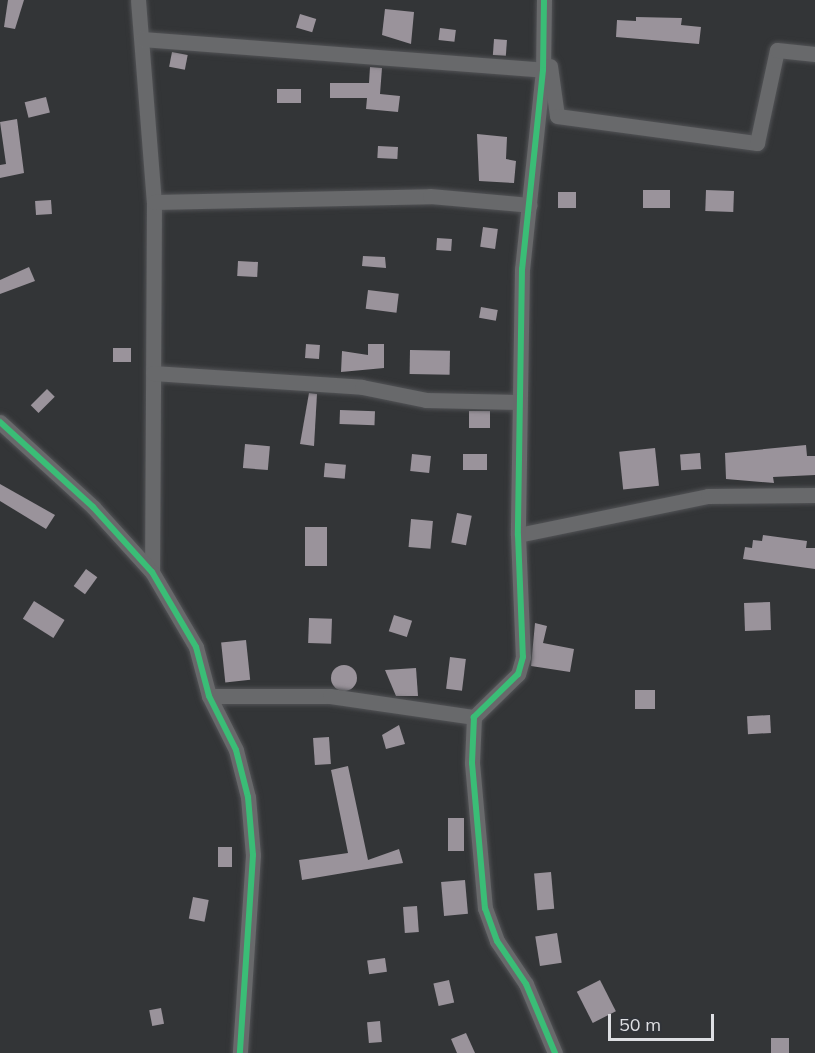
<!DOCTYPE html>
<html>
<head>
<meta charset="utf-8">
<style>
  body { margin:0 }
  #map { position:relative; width:815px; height:1053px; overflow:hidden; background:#333537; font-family:Mulish,sans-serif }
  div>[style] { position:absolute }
  .building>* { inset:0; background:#9a939b; transform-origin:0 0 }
  .round { border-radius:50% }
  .roads { filter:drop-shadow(0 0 2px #525356) drop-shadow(0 0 2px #525356) }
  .minor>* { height:15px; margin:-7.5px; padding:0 7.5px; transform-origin:7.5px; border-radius:7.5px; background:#68696b }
  .cycleway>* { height:6px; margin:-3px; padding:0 3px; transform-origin:3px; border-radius:3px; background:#3abd76 }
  span { translate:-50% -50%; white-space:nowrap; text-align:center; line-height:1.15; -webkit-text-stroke:6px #313439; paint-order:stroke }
  .scale { position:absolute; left:608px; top:1014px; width:106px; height:27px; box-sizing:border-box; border:3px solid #dedfe3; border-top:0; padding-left:8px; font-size:18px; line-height:21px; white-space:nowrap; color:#dedfe3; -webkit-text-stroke:4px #313439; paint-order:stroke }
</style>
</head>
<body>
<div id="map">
  <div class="building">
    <div style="clip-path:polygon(8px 0,24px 0,15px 29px,4px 27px)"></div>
    <div style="clip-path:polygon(385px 9px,414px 12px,411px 44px,382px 35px)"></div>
    <div style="left:300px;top:14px;width:17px;height:14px;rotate:17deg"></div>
    <div style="clip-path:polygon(636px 17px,682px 18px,681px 25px,701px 27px,699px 44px,616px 37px,617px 20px,636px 21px)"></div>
    <div style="left:440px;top:28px;width:16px;height:12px;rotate:7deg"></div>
    <div style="left:494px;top:39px;width:13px;height:16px;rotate:4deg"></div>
    <div style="left:172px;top:52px;width:16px;height:15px;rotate:11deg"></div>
    <div style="clip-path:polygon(370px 67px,382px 68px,380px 94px,400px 96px,398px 112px,366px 109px,367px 98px,330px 98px,330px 83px,369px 83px)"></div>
    <div style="left:277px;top:89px;width:24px;height:14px"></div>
    <div style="left:46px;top:97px;width:16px;height:22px;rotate:76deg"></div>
    <div style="clip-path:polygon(17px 119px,24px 173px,0 178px,0 165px,6px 164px,0 122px)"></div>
    <div style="clip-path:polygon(477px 134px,507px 137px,506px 159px,516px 161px,514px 183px,479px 181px)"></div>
    <div style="left:378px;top:146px;width:20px;height:12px;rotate:3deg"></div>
    <div style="left:643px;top:190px;width:27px;height:18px"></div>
    <div style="left:706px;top:190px;width:28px;height:21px;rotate:2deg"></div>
    <div style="left:558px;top:192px;width:18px;height:16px"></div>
    <div style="left:51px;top:200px;width:14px;height:16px;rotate:86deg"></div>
    <div style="left:483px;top:227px;width:15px;height:20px;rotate:8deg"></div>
    <div style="left:437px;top:238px;width:15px;height:12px;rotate:4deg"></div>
    <div style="clip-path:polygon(363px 256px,385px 257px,386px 268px,362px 266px)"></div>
    <div style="left:238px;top:261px;width:20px;height:15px;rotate:3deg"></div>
    <div style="clip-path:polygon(29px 267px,35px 281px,0 294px,0 280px)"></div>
    <div style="left:368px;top:290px;width:31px;height:19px;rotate:7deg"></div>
    <div style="left:481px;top:307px;width:17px;height:11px;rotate:10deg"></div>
    <div style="left:306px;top:344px;width:14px;height:14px;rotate:4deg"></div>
    <div style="clip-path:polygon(368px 344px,384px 344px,384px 368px,341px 372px,342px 351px,368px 355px)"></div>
    <div style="left:131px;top:348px;width:14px;height:18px;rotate:90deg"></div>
    <div style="left:410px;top:350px;width:40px;height:24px;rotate:1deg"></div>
    <div style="left:47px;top:389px;width:11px;height:23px;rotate:45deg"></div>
    <div style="clip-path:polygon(309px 393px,317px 394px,314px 446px,300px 444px)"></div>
    <div style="left:340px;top:410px;width:35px;height:14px;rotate:2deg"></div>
    <div style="left:469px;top:411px;width:21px;height:17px"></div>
    <div style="left:245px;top:444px;width:25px;height:24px;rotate:5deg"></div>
    <div style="clip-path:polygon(806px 445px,807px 456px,815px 456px,815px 475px,773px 477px,774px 483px,726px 479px,725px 453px)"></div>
    <div style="left:655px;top:448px;width:38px;height:36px;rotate:84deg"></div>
    <div style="left:700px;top:453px;width:16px;height:20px;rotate:86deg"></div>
    <div style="left:412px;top:454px;width:19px;height:17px;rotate:6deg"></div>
    <div style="left:463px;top:454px;width:24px;height:16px"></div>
    <div style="left:325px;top:463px;width:21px;height:14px;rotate:5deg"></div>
    <div style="clip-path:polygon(0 484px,55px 515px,46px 529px,0 501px)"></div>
    <div style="left:457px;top:513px;width:15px;height:30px;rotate:11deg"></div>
    <div style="left:411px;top:519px;width:22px;height:28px;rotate:5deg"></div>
    <div style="left:327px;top:527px;width:39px;height:22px;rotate:90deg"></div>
    <div style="clip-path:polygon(763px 535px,807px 541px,806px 548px,815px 548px,815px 569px,743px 559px,745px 547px,752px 548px,753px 540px,762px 541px)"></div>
    <div style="left:86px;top:569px;width:14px;height:21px;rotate:36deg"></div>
    <div style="left:34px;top:601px;width:36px;height:21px;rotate:32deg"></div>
    <div style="left:770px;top:602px;width:28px;height:26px;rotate:88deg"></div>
    <div style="left:394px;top:615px;width:19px;height:17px;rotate:18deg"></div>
    <div style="left:309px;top:618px;width:23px;height:25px;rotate:2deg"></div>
    <div style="clip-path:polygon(535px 623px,547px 626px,543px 643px,574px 649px,570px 672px,531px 666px)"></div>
    <div style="left:246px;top:640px;width:40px;height:25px;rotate:84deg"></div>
    <div style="left:450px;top:657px;width:16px;height:32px;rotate:7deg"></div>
    <div class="round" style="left:331px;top:665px;width:26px;height:26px"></div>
    <div style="clip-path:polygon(416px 668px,418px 696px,396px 696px,385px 670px)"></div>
    <div style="left:635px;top:690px;width:20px;height:19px"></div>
    <div style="left:770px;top:715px;width:18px;height:23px;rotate:87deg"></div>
    <div style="clip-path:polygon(399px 725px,405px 744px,386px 749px,382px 735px)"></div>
    <div style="left:329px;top:737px;width:27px;height:16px;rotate:86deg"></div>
    <div style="clip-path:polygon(348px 766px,368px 860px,399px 849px,403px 863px,302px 880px,299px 860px,348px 853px,331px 770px)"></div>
    <div style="left:448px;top:818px;width:16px;height:33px"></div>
    <div style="left:218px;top:847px;width:14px;height:20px"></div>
    <div style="left:551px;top:872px;width:37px;height:17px;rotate:85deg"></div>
    <div style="left:465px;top:880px;width:34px;height:24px;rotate:85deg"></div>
    <div style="left:193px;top:897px;width:16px;height:22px;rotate:11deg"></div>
    <div style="left:417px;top:906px;width:26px;height:14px;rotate:86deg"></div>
    <div style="left:557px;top:933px;width:30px;height:22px;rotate:81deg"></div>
    <div style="left:385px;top:958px;width:14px;height:18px;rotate:82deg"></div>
    <div style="left:449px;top:980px;width:23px;height:16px;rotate:77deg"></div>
    <div style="left:600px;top:980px;width:35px;height:26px;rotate:63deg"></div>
    <div style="left:161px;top:1008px;width:16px;height:12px;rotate:79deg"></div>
    <div style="left:380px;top:1021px;width:21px;height:13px;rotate:85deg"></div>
    <div style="clip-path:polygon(466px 1033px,475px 1053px,457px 1053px,451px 1039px)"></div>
    <div style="left:771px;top:1038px;width:18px;height:15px"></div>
  </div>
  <div class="roads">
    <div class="minor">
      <div style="left:138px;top:0;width:203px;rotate:85.5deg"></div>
      <div style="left:154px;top:202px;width:370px;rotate:90.3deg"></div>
      <div style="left:544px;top:0;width:70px;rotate:90.8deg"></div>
      <div style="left:543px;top:70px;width:200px;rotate:96deg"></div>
      <div style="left:522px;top:269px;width:266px;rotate:90.9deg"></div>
      <div style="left:518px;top:535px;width:122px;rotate:87.7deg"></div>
      <div style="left:523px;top:657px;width:18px;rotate:106deg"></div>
      <div style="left:518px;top:674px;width:62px;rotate:135.7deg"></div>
      <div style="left:474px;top:717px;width:46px;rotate:92.5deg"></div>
      <div style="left:472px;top:763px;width:146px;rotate:84.9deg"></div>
      <div style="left:485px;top:908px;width:35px;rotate:70deg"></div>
      <div style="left:497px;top:941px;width:52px;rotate:56deg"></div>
      <div style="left:526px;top:984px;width:75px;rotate:67.2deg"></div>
      <div style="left:143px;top:39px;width:401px;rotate:4.4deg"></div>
      <div style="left:550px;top:66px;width:50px;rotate:82deg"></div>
      <div style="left:557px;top:116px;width:202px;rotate:7.7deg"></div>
      <div style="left:757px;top:143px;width:95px;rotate:-77.9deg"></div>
      <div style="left:777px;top:50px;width:38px;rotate:6deg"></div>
      <div style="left:154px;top:202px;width:276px;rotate:-1.2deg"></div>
      <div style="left:430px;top:196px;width:100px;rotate:5.1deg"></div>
      <div style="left:153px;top:373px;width:209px;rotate:3.8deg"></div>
      <div style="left:362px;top:387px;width:65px;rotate:11.5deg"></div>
      <div style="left:426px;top:400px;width:93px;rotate:1.2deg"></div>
      <div style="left:0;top:422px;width:126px;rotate:42.4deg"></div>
      <div style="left:93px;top:507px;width:88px;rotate:47.8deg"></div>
      <div style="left:152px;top:572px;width:87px;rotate:59.6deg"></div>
      <div style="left:196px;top:647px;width:51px;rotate:75.1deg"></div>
      <div style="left:209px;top:696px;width:60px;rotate:63.4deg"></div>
      <div style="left:236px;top:750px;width:49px;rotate:75.7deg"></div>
      <div style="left:248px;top:797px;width:58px;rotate:85.1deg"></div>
      <div style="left:253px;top:855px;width:198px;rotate:93.8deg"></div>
      <div style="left:518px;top:535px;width:194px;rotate:-11.6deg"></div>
      <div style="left:708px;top:496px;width:107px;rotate:-0.5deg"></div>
      <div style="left:209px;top:696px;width:121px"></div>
      <div style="left:330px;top:696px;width:146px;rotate:8.3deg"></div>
    </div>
  </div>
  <div class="cycleway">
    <div style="left:544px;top:0;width:70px;rotate:90.8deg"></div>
    <div style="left:543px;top:70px;width:200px;rotate:96deg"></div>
    <div style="left:522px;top:269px;width:266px;rotate:90.9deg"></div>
    <div style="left:518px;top:535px;width:122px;rotate:87.7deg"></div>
    <div style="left:523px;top:657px;width:18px;rotate:106deg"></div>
    <div style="left:518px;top:674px;width:62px;rotate:135.7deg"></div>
    <div style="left:474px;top:717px;width:46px;rotate:92.5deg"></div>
    <div style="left:472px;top:763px;width:146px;rotate:84.9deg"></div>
    <div style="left:485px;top:908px;width:35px;rotate:70deg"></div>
    <div style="left:497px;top:941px;width:52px;rotate:56deg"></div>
    <div style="left:526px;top:984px;width:75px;rotate:67.2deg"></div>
    <div style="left:0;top:422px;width:126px;rotate:42.4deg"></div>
    <div style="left:93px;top:507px;width:88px;rotate:47.8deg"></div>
    <div style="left:152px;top:572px;width:87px;rotate:59.6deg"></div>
    <div style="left:196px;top:647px;width:51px;rotate:75.1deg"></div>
    <div style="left:209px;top:696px;width:60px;rotate:63.4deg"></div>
    <div style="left:236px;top:750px;width:49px;rotate:75.7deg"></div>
    <div style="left:248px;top:797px;width:58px;rotate:85.1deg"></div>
    <div style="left:253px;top:855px;width:198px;rotate:93.8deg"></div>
  </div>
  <div class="scale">50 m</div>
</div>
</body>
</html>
